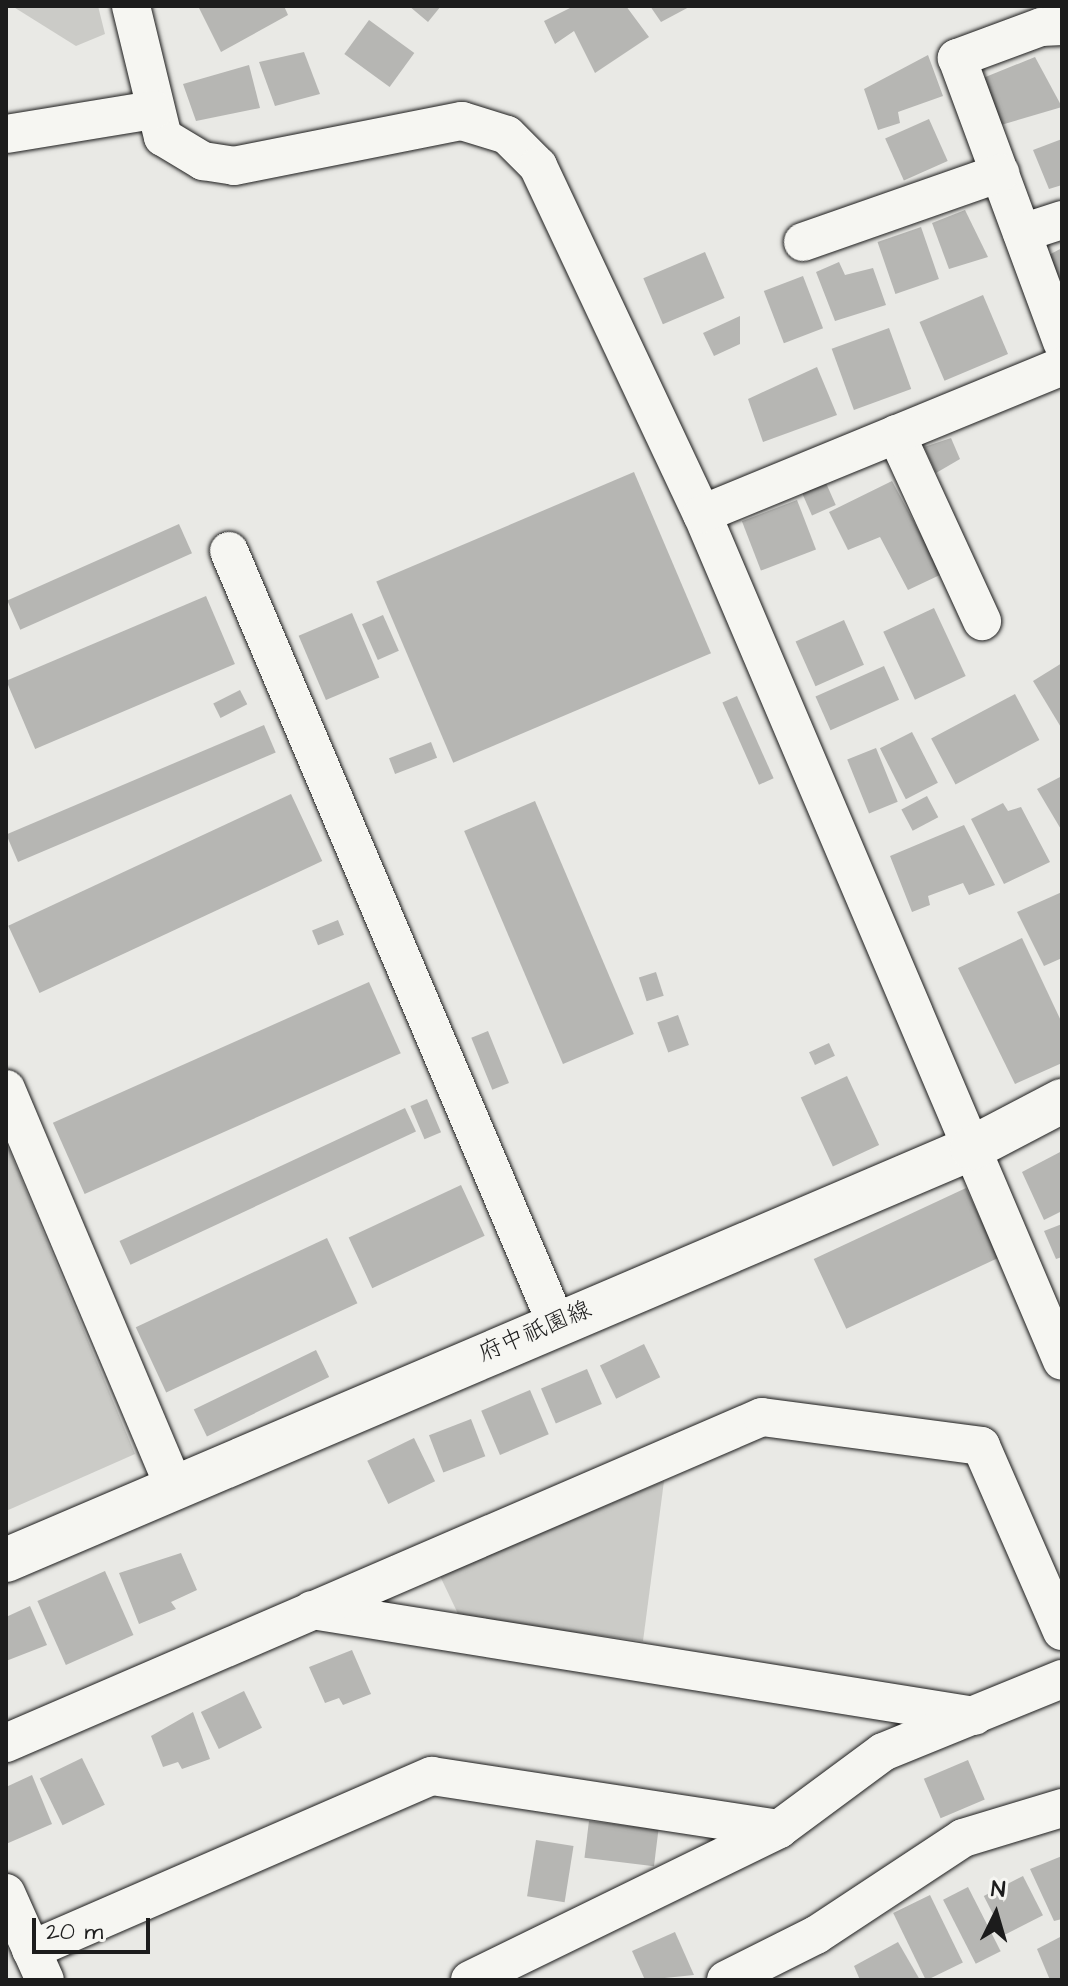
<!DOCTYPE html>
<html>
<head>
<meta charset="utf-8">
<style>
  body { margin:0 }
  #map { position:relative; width:1068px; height:1986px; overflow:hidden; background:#e9e9e5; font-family:"Architects Daughter","Klee One",sans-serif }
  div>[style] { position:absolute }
  .green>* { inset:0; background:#cbcbc7 }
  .building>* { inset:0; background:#b6b6b3; transform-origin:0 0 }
  .roads { filter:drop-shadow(0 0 2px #1c1c1c) drop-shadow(0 0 2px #1c1c1c) }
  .minor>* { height:38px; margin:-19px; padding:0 19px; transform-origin:19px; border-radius:19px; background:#f6f6f2 }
  .major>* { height:44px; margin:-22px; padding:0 22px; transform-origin:22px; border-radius:22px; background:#f6f6f2 }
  span { translate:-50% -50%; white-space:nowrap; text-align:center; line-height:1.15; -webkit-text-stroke:6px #f6f6f2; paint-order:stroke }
  .street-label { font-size:24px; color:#1c1c1c }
  .frame { position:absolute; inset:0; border:8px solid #1c1c1c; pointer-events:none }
  .north { position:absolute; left:956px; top:1874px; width:80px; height:80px; -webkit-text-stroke:6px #f6f6f2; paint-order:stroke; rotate:5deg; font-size:22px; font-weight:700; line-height:32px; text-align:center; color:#1c1c1c }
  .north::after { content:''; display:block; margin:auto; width:28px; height:36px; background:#1c1c1c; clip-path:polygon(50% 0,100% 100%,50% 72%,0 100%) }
  .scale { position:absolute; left:32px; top:1918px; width:118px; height:36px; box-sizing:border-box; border:4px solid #1c1c1c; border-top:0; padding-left:10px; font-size:24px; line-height:28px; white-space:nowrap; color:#1c1c1c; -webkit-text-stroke:6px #f6f6f2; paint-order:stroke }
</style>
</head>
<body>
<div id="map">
  <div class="green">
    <div style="clip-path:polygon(12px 6px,98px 6px,105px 34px,76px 46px)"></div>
    <div style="clip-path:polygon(6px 1142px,135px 1454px,6px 1511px)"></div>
    <div style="clip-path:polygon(664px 1481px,643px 1641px,460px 1618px,440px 1576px)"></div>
  </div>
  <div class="building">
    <div style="clip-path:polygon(198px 6px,284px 6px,288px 15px,221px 52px)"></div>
    <div style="clip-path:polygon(409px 6px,441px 6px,428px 22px)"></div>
    <div style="clip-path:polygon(574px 6px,626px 6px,649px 37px,595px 73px,574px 31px,555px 44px,544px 21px)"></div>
    <div style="clip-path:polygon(650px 6px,691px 6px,661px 22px)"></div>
    <div style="left:369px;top:20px;width:56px;height:42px;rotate:36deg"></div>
    <div style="clip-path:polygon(304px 52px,320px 94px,275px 106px,259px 62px)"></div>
    <div style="clip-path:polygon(928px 55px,943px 96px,898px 112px,900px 123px,878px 130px,864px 89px)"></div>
    <div style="clip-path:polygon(1035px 57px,1062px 107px,1001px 125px,983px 78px)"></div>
    <div style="clip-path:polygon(249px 65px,260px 108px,196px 121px,183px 84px)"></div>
    <div style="left:929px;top:119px;width:46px;height:48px;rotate:66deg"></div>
    <div style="clip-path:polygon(1062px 139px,1062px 185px,1049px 189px,1033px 150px)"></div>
    <div style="clip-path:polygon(965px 210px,988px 257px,949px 269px,932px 223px)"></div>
    <div style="left:921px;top:227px;width:55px;height:46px;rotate:71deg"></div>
    <div style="clip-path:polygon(1062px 248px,1062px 298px,1043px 258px)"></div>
    <div style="left:705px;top:252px;width:50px;height:67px;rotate:67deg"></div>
    <div style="clip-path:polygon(839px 262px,845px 275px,873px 268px,886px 305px,835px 321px,816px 272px)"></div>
    <div style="left:803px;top:276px;width:56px;height:42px;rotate:69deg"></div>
    <div style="left:983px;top:295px;width:64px;height:69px;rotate:67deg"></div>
    <div style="clip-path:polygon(740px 316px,740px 344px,714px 356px,703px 333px)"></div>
    <div style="left:889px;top:328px;width:65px;height:61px;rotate:70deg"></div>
    <div style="clip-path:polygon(817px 367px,837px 415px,763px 442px,748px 399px)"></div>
    <div style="clip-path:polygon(951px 438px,960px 459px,936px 473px,924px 447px)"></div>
    <div style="left:634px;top:472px;width:197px;height:280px;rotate:67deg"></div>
    <div style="clip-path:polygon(892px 481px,942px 574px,908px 590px,880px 537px,848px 550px,829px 512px)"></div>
    <div style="left:826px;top:483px;width:24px;height:26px;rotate:66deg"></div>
    <div style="left:797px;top:500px;width:53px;height:59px;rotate:69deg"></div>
    <div style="left:179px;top:524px;width:32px;height:188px;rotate:66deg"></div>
    <div style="left:206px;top:596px;width:74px;height:217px;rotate:67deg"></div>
    <div style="left:934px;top:608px;width:75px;height:56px;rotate:65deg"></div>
    <div style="left:352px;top:613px;width:70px;height:58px;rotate:67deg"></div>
    <div style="left:383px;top:615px;width:39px;height:23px;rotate:66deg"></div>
    <div style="left:844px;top:620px;width:49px;height:53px;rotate:66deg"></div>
    <div style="clip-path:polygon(1062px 663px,1062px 729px,1033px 681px)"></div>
    <div style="left:884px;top:666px;width:37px;height:75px;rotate:66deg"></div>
    <div style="left:240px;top:690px;width:16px;height:30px;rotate:63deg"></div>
    <div style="left:1015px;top:694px;width:52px;height:95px;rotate:62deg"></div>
    <div style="left:737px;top:696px;width:90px;height:16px;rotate:66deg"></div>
    <div style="left:264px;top:725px;width:30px;height:280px;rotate:67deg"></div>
    <div style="left:912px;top:732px;width:57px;height:36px;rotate:63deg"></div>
    <div style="left:431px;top:742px;width:17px;height:45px;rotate:69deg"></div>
    <div style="left:876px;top:748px;width:58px;height:31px;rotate:68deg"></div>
    <div style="clip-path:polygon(1062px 776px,1062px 831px,1037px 789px)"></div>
    <div style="left:291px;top:794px;width:74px;height:312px;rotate:65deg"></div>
    <div style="left:927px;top:796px;width:24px;height:29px;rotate:62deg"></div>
    <div style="left:535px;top:801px;width:253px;height:77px;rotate:67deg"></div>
    <div style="clip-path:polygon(1003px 803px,1008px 811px,1021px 807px,1050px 862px,1004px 884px,971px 819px)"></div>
    <div style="clip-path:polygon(964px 825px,995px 885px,969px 895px,963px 883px,928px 896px,930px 905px,912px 912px,890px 856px)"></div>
    <div style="clip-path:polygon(1062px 892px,1062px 958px,1044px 966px,1017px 912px)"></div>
    <div style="left:338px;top:920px;width:16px;height:28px;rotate:68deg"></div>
    <div style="clip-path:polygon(1022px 938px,1062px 1023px,1062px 1063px,1015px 1084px,958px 968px)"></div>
    <div style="left:656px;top:972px;width:25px;height:18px;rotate:72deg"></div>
    <div style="left:369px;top:982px;width:78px;height:346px;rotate:66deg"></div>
    <div style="left:678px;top:1015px;width:32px;height:22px;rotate:70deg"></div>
    <div style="left:488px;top:1031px;width:56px;height:18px;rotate:68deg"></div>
    <div style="left:829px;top:1043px;width:14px;height:22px;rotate:65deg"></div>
    <div style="left:847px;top:1076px;width:76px;height:51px;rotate:65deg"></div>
    <div style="left:427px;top:1099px;width:36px;height:18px;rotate:67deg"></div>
    <div style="left:405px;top:1108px;width:26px;height:315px;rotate:65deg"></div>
    <div style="clip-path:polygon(1062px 1151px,1062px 1211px,1044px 1220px,1022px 1172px)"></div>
    <div style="left:461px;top:1185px;width:56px;height:124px;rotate:65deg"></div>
    <div style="left:966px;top:1188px;width:77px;height:168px;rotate:65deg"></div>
    <div style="clip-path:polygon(1062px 1224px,1062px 1257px,1056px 1259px,1044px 1231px)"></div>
    <div style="left:327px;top:1238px;width:72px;height:211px;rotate:65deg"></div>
    <div style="left:644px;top:1344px;width:37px;height:49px;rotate:64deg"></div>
    <div style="left:316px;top:1350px;width:30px;height:136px;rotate:64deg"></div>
    <div style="left:587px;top:1369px;width:38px;height:50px;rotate:67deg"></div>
    <div style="left:530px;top:1390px;width:48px;height:53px;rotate:67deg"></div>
    <div style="left:471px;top:1419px;width:40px;height:45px;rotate:69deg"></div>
    <div style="left:414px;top:1438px;width:48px;height:52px;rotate:64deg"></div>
    <div style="clip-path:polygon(181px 1553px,197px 1590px,171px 1602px,176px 1609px,139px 1624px,119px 1573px)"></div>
    <div style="left:105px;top:1571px;width:70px;height:74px;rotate:66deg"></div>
    <div style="clip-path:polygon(30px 1606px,47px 1645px,6px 1661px,6px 1617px)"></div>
    <div style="clip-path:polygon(352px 1650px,371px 1694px,343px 1705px,339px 1698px,325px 1703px,309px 1667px)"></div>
    <div style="left:244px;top:1691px;width:41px;height:48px;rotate:64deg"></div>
    <div style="clip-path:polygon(193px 1712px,210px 1759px,182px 1769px,178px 1762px,163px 1767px,151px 1736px)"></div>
    <div style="left:82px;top:1758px;width:52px;height:47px;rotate:64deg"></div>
    <div style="left:968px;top:1760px;width:43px;height:48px;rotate:67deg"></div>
    <div style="clip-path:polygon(32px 1775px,52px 1824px,6px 1844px,6px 1787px)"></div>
    <div style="left:589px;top:1821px;width:70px;height:37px;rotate:7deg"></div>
    <div style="left:536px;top:1840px;width:38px;height:57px;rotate:9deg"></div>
    <div style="clip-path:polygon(1062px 1856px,1062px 1919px,1054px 1921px,1030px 1869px)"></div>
    <div style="left:1023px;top:1876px;width:44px;height:44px;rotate:63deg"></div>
    <div style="left:968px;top:1887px;width:72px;height:28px;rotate:63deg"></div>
    <div style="left:930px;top:1895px;width:75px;height:41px;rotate:64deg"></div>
    <div style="clip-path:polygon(675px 1932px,694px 1975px,645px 1980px,632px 1951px)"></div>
    <div style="clip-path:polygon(1062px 1936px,1062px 1980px,1050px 1980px,1037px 1949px)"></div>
    <div style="clip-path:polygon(898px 1942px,920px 1980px,860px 1980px,854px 1966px)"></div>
  </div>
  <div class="roads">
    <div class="minor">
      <div style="left:131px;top:6px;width:135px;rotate:76.3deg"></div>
      <div style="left:163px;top:137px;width:47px;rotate:31deg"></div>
      <div style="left:203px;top:161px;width:31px;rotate:9deg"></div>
      <div style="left:234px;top:166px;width:232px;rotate:-11.2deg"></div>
      <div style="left:462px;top:121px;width:47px;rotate:17.3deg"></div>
      <div style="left:507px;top:135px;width:44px;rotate:45deg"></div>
      <div style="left:538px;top:166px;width:385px;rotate:64.8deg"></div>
      <div style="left:702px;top:514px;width:920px;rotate:66.97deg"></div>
      <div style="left:1062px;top:26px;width:21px;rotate:177deg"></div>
      <div style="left:1041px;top:27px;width:90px;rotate:159.7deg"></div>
      <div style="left:957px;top:58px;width:303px;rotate:69.7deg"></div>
      <div style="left:7px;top:134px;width:149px;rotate:-9.3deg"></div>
      <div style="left:1022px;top:233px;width:42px;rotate:-18deg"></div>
      <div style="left:803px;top:242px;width:209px;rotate:-19.3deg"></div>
      <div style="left:896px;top:434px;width:206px;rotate:65.3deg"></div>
      <div style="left:702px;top:514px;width:389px;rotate:-22.3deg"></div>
      <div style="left:229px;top:551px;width:838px;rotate:67.04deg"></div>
      <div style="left:6px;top:1089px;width:432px;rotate:67.1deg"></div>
      <div style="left:312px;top:1610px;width:671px;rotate:9.08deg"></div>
      <div style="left:6px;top:1743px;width:823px;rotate:-23.33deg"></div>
      <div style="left:762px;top:1417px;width:221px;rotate:7.5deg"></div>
      <div style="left:981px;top:1446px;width:202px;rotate:66.4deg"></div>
      <div style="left:6px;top:1893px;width:95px;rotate:65.9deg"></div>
      <div style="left:31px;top:1950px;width:437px;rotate:-23.5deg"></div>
      <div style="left:432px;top:1776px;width:351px;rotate:8.7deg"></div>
      <div style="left:470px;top:1980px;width:344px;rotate:-26deg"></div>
      <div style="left:779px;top:1829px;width:129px;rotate:-36.5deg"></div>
      <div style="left:883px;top:1752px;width:193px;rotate:-22.2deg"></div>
      <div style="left:726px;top:1980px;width:101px;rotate:-26.6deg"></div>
      <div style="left:816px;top:1935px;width:176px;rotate:-33.4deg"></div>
      <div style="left:963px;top:1838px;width:103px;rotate:-16.9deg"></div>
    </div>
    <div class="major">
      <div style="left:6px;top:1560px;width:1050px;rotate:-23.1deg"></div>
      <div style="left:972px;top:1148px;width:102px;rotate:-27.6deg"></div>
    </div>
  </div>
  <div class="street-label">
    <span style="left:535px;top:1332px;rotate:-23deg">府中祇園線</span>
  </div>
  <div class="frame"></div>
  <div class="north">N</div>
  <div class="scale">20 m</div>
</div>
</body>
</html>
